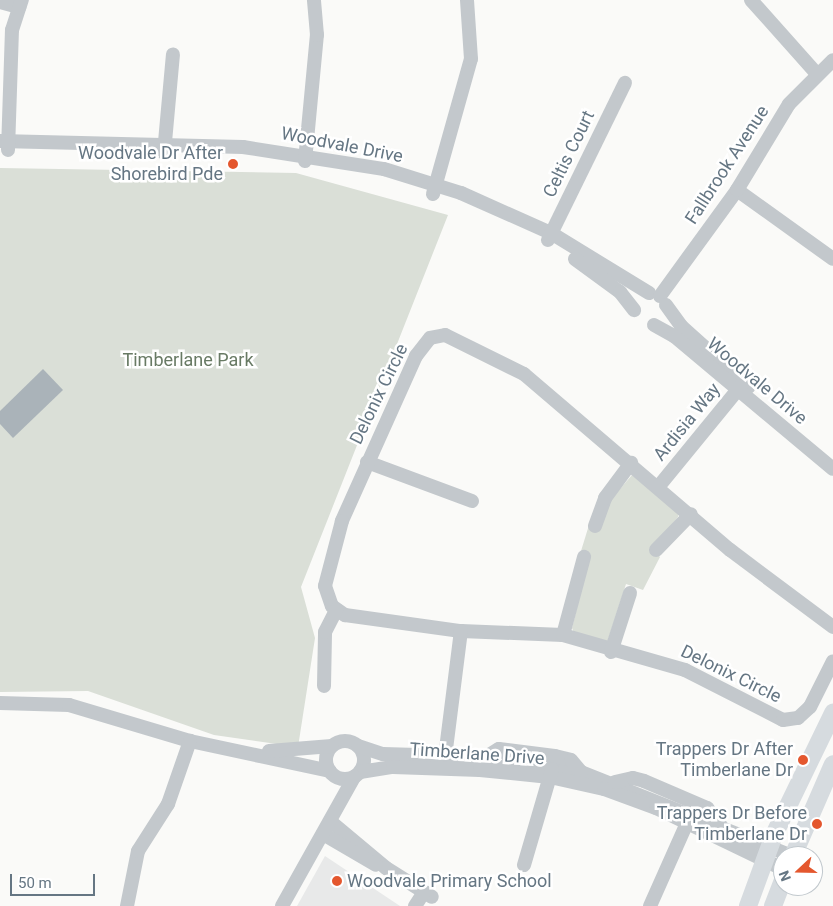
<!DOCTYPE html>
<html>
<head>
<meta charset="utf-8">
<style>
  body { margin:0 }
  #map { position:relative; width:833px; height:906px; overflow:hidden; background:#fafaf8; font-family:Roboto,sans-serif }
  div>[style] { position:absolute }
  .built>* { inset:0; background:#e8e9e9 }
  .green>* { inset:0; background:#dadfd7 }
  .building>* { inset:0; background:#aab3b9 }
  .minor>* { height:14px; margin:-7px; padding:0 7px; transform-origin:7px; border-radius:7px; background:#c3c8cc }
  .minor>.ring { margin:-7px; padding:0; box-sizing:content-box; background:none; border:14px solid #c3c8cc; border-radius:50% }
  .major>* { height:18px; margin:-9px; padding:0 9px; transform-origin:9px; border-radius:9px; background:#d6dbdf }
  .dots>* { width:14px; height:14px; translate:-50% -50%; box-sizing:border-box; border:2px solid #fff; border-radius:50% }
  span { translate:-50% -50%; white-space:nowrap; text-align:center; line-height:1.15; -webkit-text-stroke:5px #fff; paint-order:stroke }
  .street-label { font-size:18px; color:#657683 }
  .poi-label { font-size:18px; color:#657683 }
  .right { translate:-100% -50%; text-align:right }
  .left { translate:0 -50%; text-align:left }
  .park-label { font-size:18px; color:#687a64 }
  .north { position:absolute; left:773px; top:846px; width:50px; height:50px; box-sizing:border-box; background:#fff; border:1px solid #c1c8cd; border-radius:50%; rotate:249deg; font-size:14px; font-weight:700; line-height:20px; text-align:center; color:#657683 }
  .north::after { content:''; display:block; margin:auto; width:18px; height:22px; background:#e4572e; clip-path:polygon(50% 0,100% 100%,50% 72%,0 100%) }
  .scale { position:absolute; left:10px; top:874px; width:85px; height:22px; box-sizing:border-box; border:2px solid #657683; border-top:0; padding-left:6px; font-size:15px; line-height:18px; white-space:nowrap; color:#657683; -webkit-text-stroke:4px #fff; paint-order:stroke }
</style>
</head>
<body>
<div id="map">
  <div class="built">
    <div style="clip-path:polygon(325px 856px,400px 906px,297px 906px)"></div>
  </div>
  <div class="green">
    <div style="clip-path:polygon(0 168px,296px 173px,448px 215px,301px 587px,315px 638px,298px 747px,214px 735px,88px 691px,0 692px)"></div>
    <div style="clip-path:polygon(632px 475px,679px 513px,678px 517px,652px 549px,660px 557px,643px 590px,626px 584px,607px 643px,574px 633px,572px 628px,590px 555px,581px 551px,589px 525px)"></div>
  </div>
  <div class="building">
    <div style="clip-path:polygon(43px 369px,63px 390px,13px 438px,0 424px,0 411px)"></div>
  </div>
  <div class="minor">
    <div style="left:751px;top:0;width:99px;rotate:48.3deg"></div>
    <div style="left:0;top:2px;width:20px;rotate:15deg"></div>
    <div style="left:0;top:141px;width:243px;rotate:1.4deg"></div>
    <div style="left:243px;top:147px;width:143px;rotate:8.9deg"></div>
    <div style="left:384px;top:169px;width:81px;rotate:17.3deg"></div>
    <div style="left:461px;top:193px;width:98px;rotate:24deg"></div>
    <div style="left:551px;top:233px;width:115px;rotate:31.5deg"></div>
    <div style="left:8px;top:150px;width:120px;rotate:-88.1deg"></div>
    <div style="left:12px;top:30px;width:32px;rotate:-72deg"></div>
    <div style="left:164px;top:153px;width:99px;rotate:-84.8deg"></div>
    <div style="left:305px;top:161px;width:127px;rotate:-84.6deg"></div>
    <div style="left:317px;top:35px;width:35px;rotate:-95deg"></div>
    <div style="left:737px;top:190px;width:118px;rotate:35.7deg"></div>
    <div style="left:433px;top:194px;width:140px;rotate:-74.3deg"></div>
    <div style="left:471px;top:59px;width:59px;rotate:-93.9deg"></div>
    <div style="left:548px;top:240px;width:175px;rotate:-63.9deg"></div>
    <div style="left:575px;top:259px;width:56px;rotate:36.3deg"></div>
    <div style="left:620px;top:292px;width:23px;rotate:52deg"></div>
    <div style="left:660px;top:296px;width:131px;rotate:-54deg"></div>
    <div style="left:737px;top:190px;width:100px;rotate:-58.8deg"></div>
    <div style="left:789px;top:104px;width:62px;rotate:-45deg"></div>
    <div style="left:666px;top:305px;width:26px;rotate:54deg"></div>
    <div style="left:681px;top:326px;width:91px;rotate:41.9deg"></div>
    <div style="left:654px;top:325px;width:23px;rotate:29deg"></div>
    <div style="left:674px;top:336px;width:207px;rotate:39.9deg"></div>
    <div style="left:367px;top:462px;width:112px;rotate:20.4deg"></div>
    <div style="left:659px;top:486px;width:134px;rotate:-50.7deg"></div>
    <div style="left:595px;top:526px;width:30px;rotate:-70deg"></div>
    <div style="left:605px;top:498px;width:44px;rotate:-53.4deg"></div>
    <div style="left:656px;top:550px;width:50px;rotate:-45.8deg"></div>
    <div style="left:833px;top:627px;width:129px;rotate:-143.2deg"></div>
    <div style="left:730px;top:550px;width:271px;rotate:-139.5deg"></div>
    <div style="left:524px;top:374px;width:88px;rotate:-153.7deg"></div>
    <div style="left:445px;top:335px;width:15px;rotate:169deg"></div>
    <div style="left:430px;top:338px;width:23px;rotate:128deg"></div>
    <div style="left:416px;top:356px;width:181px;rotate:114.2deg"></div>
    <div style="left:342px;top:521px;width:67px;rotate:104.7deg"></div>
    <div style="left:325px;top:586px;width:21px;rotate:71deg"></div>
    <div style="left:332px;top:606px;width:16px;rotate:35deg"></div>
    <div style="left:345px;top:615px;width:117px;rotate:7.9deg"></div>
    <div style="left:461px;top:631px;width:102px;rotate:2.2deg"></div>
    <div style="left:563px;top:635px;width:127px;rotate:16deg"></div>
    <div style="left:685px;top:670px;width:110px;rotate:27deg"></div>
    <div style="left:783px;top:720px;width:15px;rotate:-8deg"></div>
    <div style="left:798px;top:718px;width:16px;rotate:-43deg"></div>
    <div style="left:810px;top:707px;width:51px;rotate:-63.4deg"></div>
    <div style="left:563px;top:635px;width:81px;rotate:-74.9deg"></div>
    <div style="left:611px;top:652px;width:62px;rotate:-72.1deg"></div>
    <div style="left:324px;top:686px;width:54px;rotate:-88.9deg"></div>
    <div style="left:325px;top:632px;width:25px;rotate:-63deg"></div>
    <div style="left:0;top:703px;width:69px;rotate:1.7deg"></div>
    <div style="left:69px;top:705px;width:126px;rotate:16.6deg"></div>
    <div style="left:190px;top:741px;width:143px;rotate:12.1deg"></div>
    <div class="ring" style="left:326px;top:741px;width:24px;height:24px"></div>
    <div style="left:358px;top:746px;width:26px;rotate:18deg"></div>
    <div style="left:383px;top:754px;width:103px;rotate:1.7deg"></div>
    <div style="left:486px;top:757px;width:96px;rotate:9deg"></div>
    <div style="left:581px;top:772px;width:227px;rotate:21.7deg"></div>
    <div style="left:269px;top:751px;width:63px;rotate:-4.5deg"></div>
    <div style="left:486px;top:757px;width:15px;rotate:-32deg"></div>
    <div style="left:499px;top:749px;width:56px;rotate:7.1deg"></div>
    <div style="left:555px;top:756px;width:16px;rotate:14deg"></div>
    <div style="left:571px;top:760px;width:16px;rotate:50deg"></div>
    <div style="left:444px;top:765px;width:135px;rotate:-82.8deg"></div>
    <div style="left:360px;top:772px;width:33px;rotate:-9deg"></div>
    <div style="left:393px;top:767px;width:87px;rotate:2deg"></div>
    <div style="left:480px;top:770px;width:70px;rotate:5.7deg"></div>
    <div style="left:550px;top:777px;width:55px;rotate:12.5deg"></div>
    <div style="left:604px;top:789px;width:55px;rotate:20.1deg"></div>
    <div style="left:656px;top:808px;width:141px;rotate:25.7deg"></div>
    <div style="left:615px;top:782px;width:18px;rotate:-13deg"></div>
    <div style="left:633px;top:778px;width:11px;rotate:15deg"></div>
    <div style="left:644px;top:781px;width:69px;rotate:23.2deg"></div>
    <div style="left:707px;top:808px;width:21px;rotate:51deg"></div>
    <div style="left:330px;top:821px;width:73px;rotate:40deg"></div>
    <div style="left:386px;top:868px;width:54px;rotate:32.2deg"></div>
    <div style="left:323px;top:834px;width:61px;rotate:30.3deg"></div>
    <div style="left:524px;top:865px;width:100px;rotate:-73.7deg"></div>
    <div style="left:127px;top:906px;width:56px;rotate:-78.7deg"></div>
    <div style="left:138px;top:851px;width:56px;rotate:-57.4deg"></div>
    <div style="left:168px;top:804px;width:67px;rotate:-70.8deg"></div>
    <div style="left:282px;top:906px;width:148px;rotate:-60.8deg"></div>
    <div style="left:415px;top:906px;width:17px;rotate:-57deg"></div>
    <div style="left:650px;top:906px;width:98px;rotate:-66deg"></div>
  </div>
  <div class="major">
    <div style="left:793px;top:856px;width:100px;rotate:-66.5deg"></div>
    <div style="left:748px;top:906px;width:76px;rotate:-69.9deg"></div>
    <div style="left:774px;top:835px;width:136px;rotate:-64.2deg"></div>
    <div style="left:773px;top:906px;width:28px;rotate:-69deg"></div>
  </div>
  <div class="dots">
    <div style="left:233px;top:164px;background:#e4572e"></div>
    <div style="left:803px;top:760px;background:#e4572e"></div>
    <div style="left:817px;top:824px;background:#e4572e"></div>
    <div style="left:337px;top:881px;background:#e4572e"></div>
  </div>
  <div class="street-label">
    <span style="left:342px;top:145px;rotate:11deg">Woodvale Drive</span>
    <span style="left:569px;top:154px;rotate:-64deg">Celtis Court</span>
    <span style="left:727px;top:165px;rotate:-57deg">Fallbrook Avenue</span>
    <span style="left:757px;top:381px;rotate:40deg">Woodvale Drive</span>
    <span style="left:379px;top:394px;rotate:-64deg">Delonix Circle</span>
    <span style="left:687px;top:422px;rotate:-51deg">Ardisia Way</span>
    <span style="left:731px;top:674px;rotate:26deg">Delonix Circle</span>
    <span style="left:477px;top:754px;rotate:4deg">Timberlane Drive</span>
  </div>
  <div class="poi-label">
    <span class="right" style="left:223px;top:164px">Woodvale Dr After<br>Shorebird Pde</span>
    <span class="right" style="left:793px;top:760px">Trappers Dr After<br>Timberlane Dr</span>
    <span class="right" style="left:807px;top:824px">Trappers Dr Before<br>Timberlane Dr</span>
    <span class="left" style="left:347px;top:881px">Woodvale Primary School</span>
  </div>
  <div class="park-label">
    <span style="left:188px;top:360px">Timberlane Park</span>
  </div>
  <div class="north">N</div>
  <div class="scale">50 m</div>
</div>
</body>
</html>
